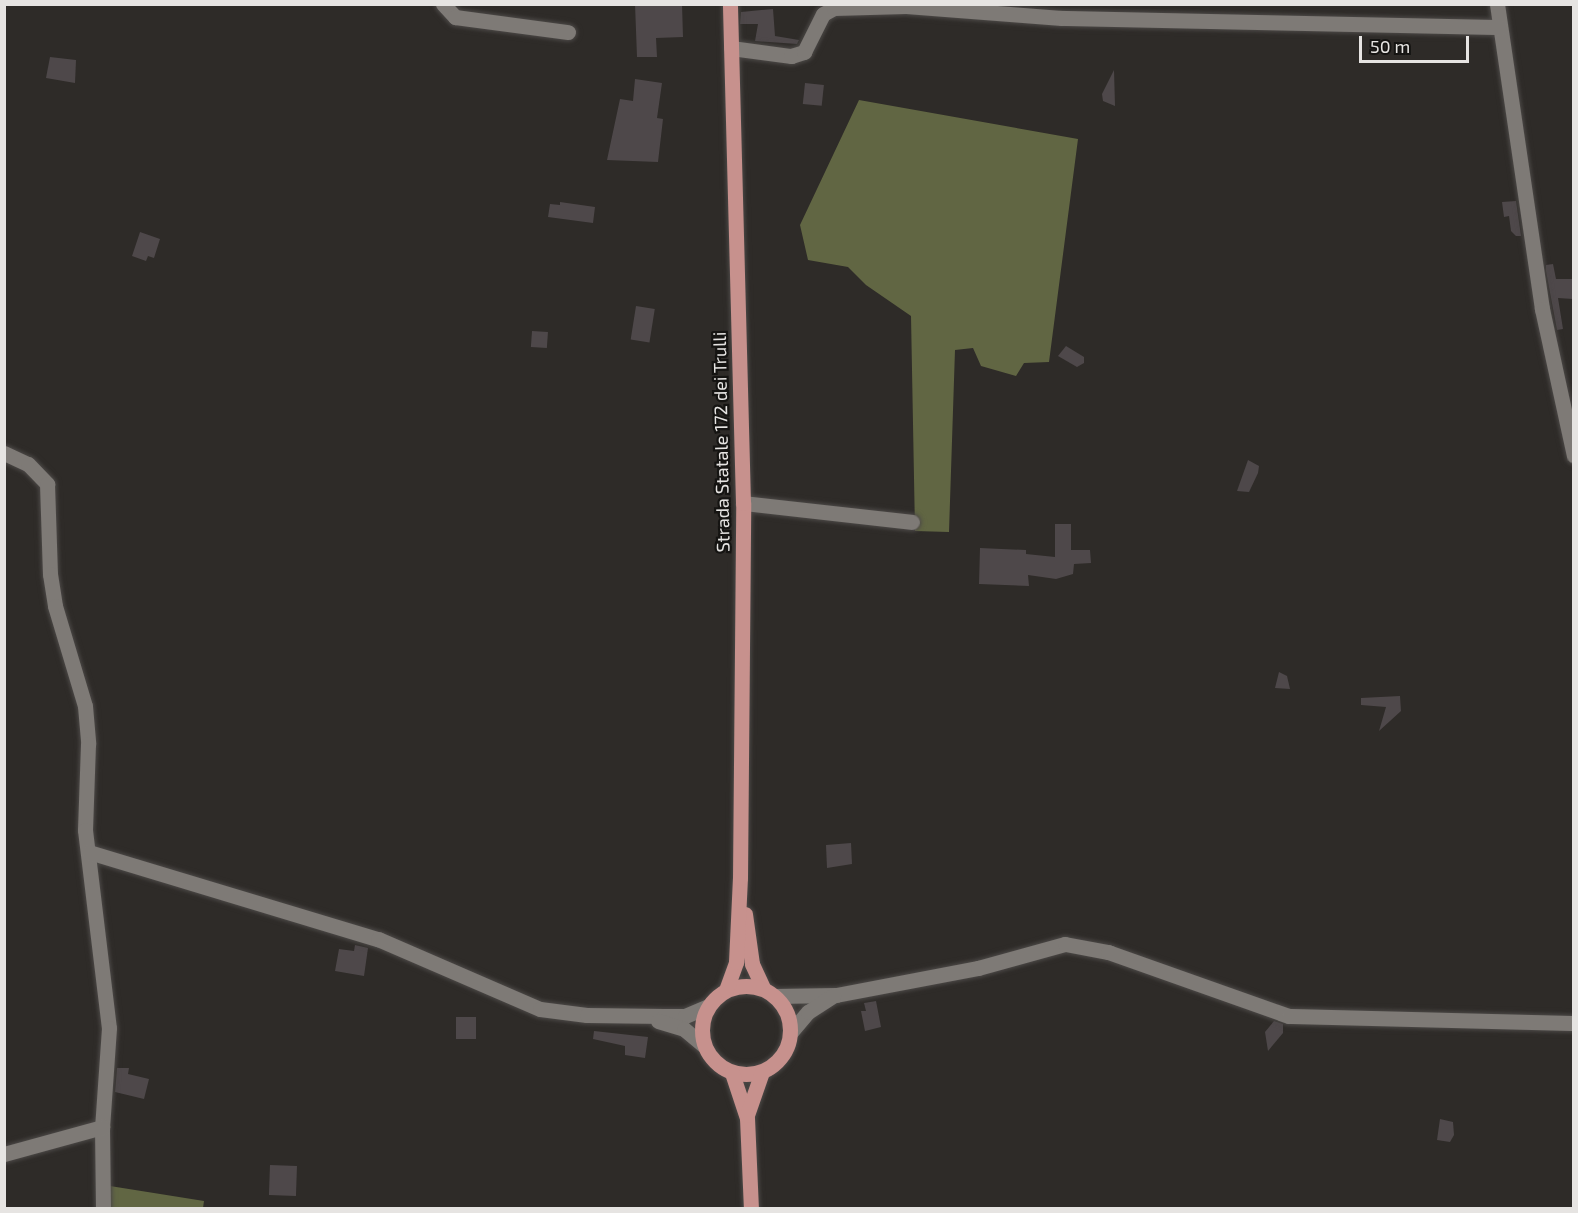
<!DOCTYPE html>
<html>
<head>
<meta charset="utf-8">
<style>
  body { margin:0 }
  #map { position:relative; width:1578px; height:1213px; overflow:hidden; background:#2e2b28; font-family:"Exo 2",sans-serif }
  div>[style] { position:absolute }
  .forest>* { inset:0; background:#616643 }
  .building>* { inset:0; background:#4e484a; transform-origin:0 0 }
  .roads { filter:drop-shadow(0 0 2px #4c4947) drop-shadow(0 0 2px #4c4947) }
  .minor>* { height:15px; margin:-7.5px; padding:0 7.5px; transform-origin:7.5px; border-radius:7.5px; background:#7e7a76 }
  .major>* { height:15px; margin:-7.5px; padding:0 7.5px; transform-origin:7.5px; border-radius:7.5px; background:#c7918d }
  .major>.ring { margin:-7.5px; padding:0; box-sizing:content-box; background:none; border:15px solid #c7918d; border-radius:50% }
  span { translate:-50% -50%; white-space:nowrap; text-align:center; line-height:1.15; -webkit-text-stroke:4.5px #151412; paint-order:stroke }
  .street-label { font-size:18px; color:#e6e4e2 }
  .frame { position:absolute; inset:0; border:6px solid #e6e4e2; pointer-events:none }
  .scale { position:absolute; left:1359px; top:36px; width:110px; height:27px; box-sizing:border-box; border:3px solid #e6e4e2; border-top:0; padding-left:8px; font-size:18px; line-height:21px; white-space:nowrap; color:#e6e4e2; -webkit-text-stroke:4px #151412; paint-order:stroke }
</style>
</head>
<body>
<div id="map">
  <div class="forest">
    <div style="clip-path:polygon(859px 100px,1078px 139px,1049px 362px,1024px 363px,1016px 376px,981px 366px,973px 348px,955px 350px,949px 532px,915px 531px,911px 316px,866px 285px,848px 267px,808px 260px,800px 225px)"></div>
    <div style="clip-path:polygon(110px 1186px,204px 1201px,203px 1208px,110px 1208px)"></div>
  </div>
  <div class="building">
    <div style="clip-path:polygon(635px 4px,682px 4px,683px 37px,656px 38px,657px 57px,637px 57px)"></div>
    <div style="clip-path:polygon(773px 9px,775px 36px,799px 40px,797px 44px,755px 41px,758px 24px,740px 24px,741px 12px)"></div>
    <div style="clip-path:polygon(50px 57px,76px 60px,75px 83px,46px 78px)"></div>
    <div style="clip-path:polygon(1114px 70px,1115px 106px,1103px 101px,1102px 94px)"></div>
    <div style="clip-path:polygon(635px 79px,662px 83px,657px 118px,663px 119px,658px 162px,607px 160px,620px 99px,633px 101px)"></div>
    <div style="left:805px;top:83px;width:19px;height:21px;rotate:6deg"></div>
    <div style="clip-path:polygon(1516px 201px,1521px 236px,1516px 236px,1511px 231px,1509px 216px,1504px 217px,1502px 202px)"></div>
    <div style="clip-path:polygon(560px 202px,595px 207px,593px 223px,548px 217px,550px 204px,560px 205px)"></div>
    <div style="clip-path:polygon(140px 232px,160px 239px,154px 258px,148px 256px,146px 261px,132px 256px)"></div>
    <div style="clip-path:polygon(1553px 264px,1556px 279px,1572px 279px,1573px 299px,1558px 298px,1563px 329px,1557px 330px,1546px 271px,1546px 265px)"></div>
    <div style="left:636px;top:306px;width:19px;height:34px;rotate:9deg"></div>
    <div style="left:532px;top:331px;width:16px;height:16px;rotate:4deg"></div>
    <div style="clip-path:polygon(1066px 346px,1084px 357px,1084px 363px,1077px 367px,1058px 356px)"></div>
    <div style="clip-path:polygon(1248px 460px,1259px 466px,1258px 473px,1249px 492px,1237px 491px)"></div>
    <div style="clip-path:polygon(1055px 524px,1071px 524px,1071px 550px,1090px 550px,1091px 563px,1074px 564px,1073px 574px,1056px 579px,1028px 575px,1029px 586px,979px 584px,980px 548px,1026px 550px,1026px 554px,1055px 557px)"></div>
    <div style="clip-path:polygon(1279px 672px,1287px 676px,1290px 689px,1275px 688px)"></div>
    <div style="clip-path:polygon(1400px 696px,1401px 711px,1379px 731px,1386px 707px,1361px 705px,1361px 698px)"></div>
    <div style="clip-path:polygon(851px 843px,852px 864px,827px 868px,826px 845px)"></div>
    <div style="clip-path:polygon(355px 945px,368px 948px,364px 976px,335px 971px,339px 949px,354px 951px)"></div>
    <div style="clip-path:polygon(876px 1001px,881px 1027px,865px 1031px,861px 1011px,866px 1011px,864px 1003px)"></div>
    <div style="left:456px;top:1017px;width:20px;height:22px"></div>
    <div style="clip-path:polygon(1274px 1021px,1283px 1024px,1283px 1033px,1268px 1051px,1265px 1032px)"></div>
    <div style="clip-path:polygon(594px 1031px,648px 1037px,645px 1058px,625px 1055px,625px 1046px,593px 1039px)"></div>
    <div style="clip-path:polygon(117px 1068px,129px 1068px,128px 1074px,149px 1079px,144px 1099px,115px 1092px)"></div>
    <div style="clip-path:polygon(1440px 1119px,1453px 1122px,1454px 1135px,1450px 1142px,1437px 1140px)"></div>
    <div style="left:270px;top:1165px;width:27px;height:30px;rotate:2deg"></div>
  </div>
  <div class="roads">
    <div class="minor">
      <div style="left:443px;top:4px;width:18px;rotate:47deg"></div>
      <div style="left:455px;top:17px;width:114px;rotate:7.6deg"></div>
      <div style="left:1497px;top:4px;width:308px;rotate:81.6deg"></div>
      <div style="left:1542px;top:309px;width:150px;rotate:77.7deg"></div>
      <div style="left:731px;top:48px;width:61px;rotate:7.6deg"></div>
      <div style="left:791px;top:56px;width:14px;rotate:-17deg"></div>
      <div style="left:804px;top:52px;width:42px;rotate:-63.4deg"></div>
      <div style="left:823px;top:14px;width:13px;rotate:-29deg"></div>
      <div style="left:834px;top:8px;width:72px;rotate:-1.6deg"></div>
      <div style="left:906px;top:6px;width:156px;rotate:4.4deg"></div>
      <div style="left:1062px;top:18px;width:438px;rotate:1.2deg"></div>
      <div style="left:4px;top:453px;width:26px;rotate:25deg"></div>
      <div style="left:28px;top:464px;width:28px;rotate:46deg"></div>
      <div style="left:47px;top:484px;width:90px;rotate:88.1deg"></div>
      <div style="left:50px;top:574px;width:32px;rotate:81deg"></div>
      <div style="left:55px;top:606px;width:104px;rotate:73.3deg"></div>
      <div style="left:85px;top:706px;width:38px;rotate:85deg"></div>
      <div style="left:88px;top:744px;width:86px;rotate:92deg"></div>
      <div style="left:85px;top:830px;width:199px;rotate:83.1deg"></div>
      <div style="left:109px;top:1028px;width:99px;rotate:94deg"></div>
      <div style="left:102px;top:1127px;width:81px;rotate:89.3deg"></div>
      <div style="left:743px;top:503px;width:170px;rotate:6.4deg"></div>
      <div style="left:89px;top:852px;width:302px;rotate:16.8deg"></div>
      <div style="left:378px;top:939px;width:176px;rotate:23.4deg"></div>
      <div style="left:540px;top:1009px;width:47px;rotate:7.3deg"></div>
      <div style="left:587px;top:1015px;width:77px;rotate:0.7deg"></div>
      <div style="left:664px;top:1016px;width:21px"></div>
      <div style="left:685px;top:1016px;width:25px;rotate:-23deg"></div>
      <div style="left:775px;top:996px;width:61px;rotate:-0.9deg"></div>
      <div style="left:836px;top:995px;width:145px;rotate:-10.8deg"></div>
      <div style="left:978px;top:968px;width:90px;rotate:-15.4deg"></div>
      <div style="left:1065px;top:944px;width:44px;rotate:10.5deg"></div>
      <div style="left:1108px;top:952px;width:192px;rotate:19.5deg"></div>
      <div style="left:1289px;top:1016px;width:285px;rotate:1.4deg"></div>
      <div style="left:658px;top:1021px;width:27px;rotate:17deg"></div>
      <div style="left:684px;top:1029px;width:25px;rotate:40deg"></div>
      <div style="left:791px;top:1032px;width:26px;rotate:-50deg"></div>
      <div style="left:808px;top:1012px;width:30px;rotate:-33deg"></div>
      <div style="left:4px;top:1154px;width:102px;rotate:-15.4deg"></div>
    </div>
    <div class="major">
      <div style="left:745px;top:914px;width:50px;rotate:82deg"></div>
      <div style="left:752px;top:964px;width:26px;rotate:65deg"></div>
      <div class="ring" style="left:702px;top:986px;width:73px;height:73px"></div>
      <div style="left:726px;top:990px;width:30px;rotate:-70deg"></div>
      <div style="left:736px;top:962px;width:84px;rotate:-87.3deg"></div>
      <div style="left:740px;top:878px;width:375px;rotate:-89.5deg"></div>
      <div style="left:743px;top:503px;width:499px;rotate:-91.5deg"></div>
      <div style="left:732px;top:1073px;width:47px;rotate:71.6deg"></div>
      <div style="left:747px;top:1118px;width:90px;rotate:87.5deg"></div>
      <div style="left:747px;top:1115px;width:46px;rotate:-70.8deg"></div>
    </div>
  </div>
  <div class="street-label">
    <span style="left:721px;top:442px;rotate:-91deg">Strada Statale 172 dei Trulli</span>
  </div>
  <div class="frame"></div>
  <div class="scale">50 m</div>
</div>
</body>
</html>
